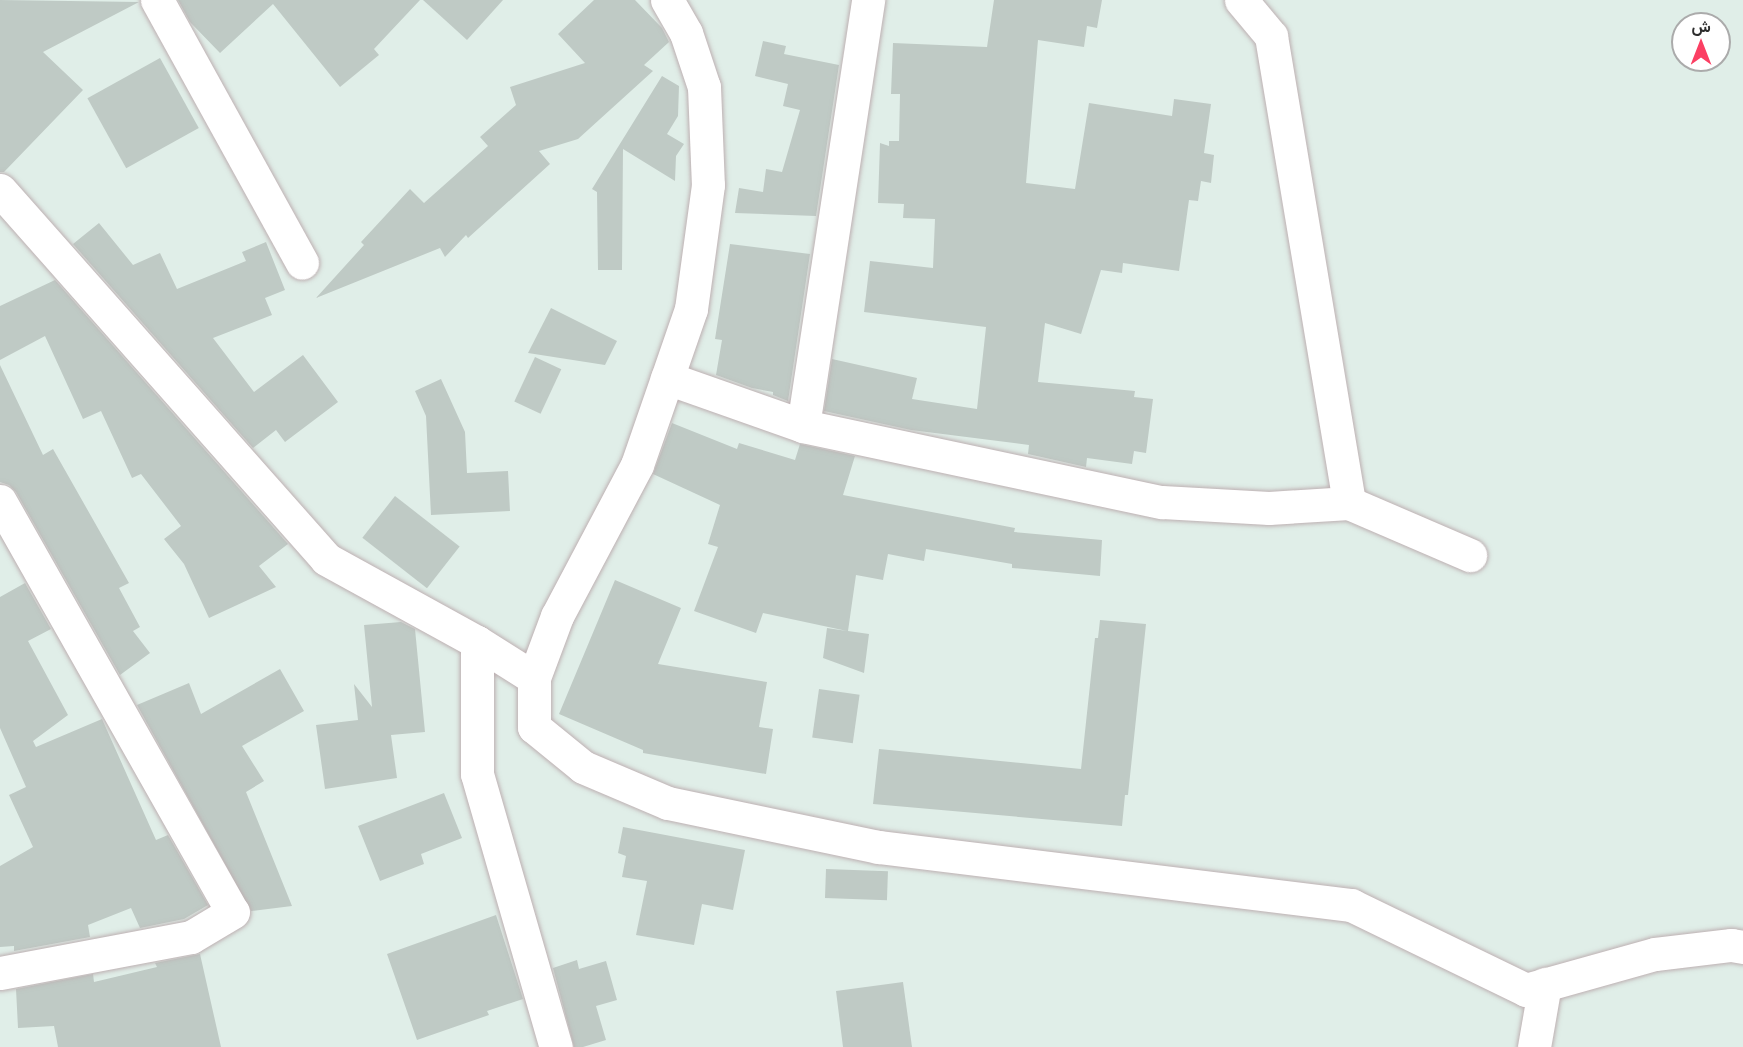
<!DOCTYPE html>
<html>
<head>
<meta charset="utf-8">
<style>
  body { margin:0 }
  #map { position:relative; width:1743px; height:1047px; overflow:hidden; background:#e0eee8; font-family:Commissioner,Vazirmatn,sans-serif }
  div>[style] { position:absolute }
  .building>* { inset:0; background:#bfcac5; transform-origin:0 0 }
  .roads { filter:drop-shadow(0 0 2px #bdb0b2) drop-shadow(0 0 2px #bdb0b2) }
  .minor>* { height:33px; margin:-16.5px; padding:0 16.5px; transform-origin:16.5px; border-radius:16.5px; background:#fff }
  span { translate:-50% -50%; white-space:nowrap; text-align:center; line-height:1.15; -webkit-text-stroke:4.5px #fff; paint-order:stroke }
  .north { position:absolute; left:1671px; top:12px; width:60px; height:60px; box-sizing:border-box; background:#fff; border:2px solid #ababab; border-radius:50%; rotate:0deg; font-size:16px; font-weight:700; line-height:24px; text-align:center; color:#2d2d2d }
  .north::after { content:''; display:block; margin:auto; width:21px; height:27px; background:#fb3f63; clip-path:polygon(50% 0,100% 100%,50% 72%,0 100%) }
</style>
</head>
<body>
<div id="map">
  <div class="building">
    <div style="clip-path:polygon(0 0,139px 2px,43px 52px,83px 90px,4px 172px,0 172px)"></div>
    <div style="clip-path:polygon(178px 0,420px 0,374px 49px,379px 55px,340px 87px,273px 4px,220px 53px,190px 22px)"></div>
    <div style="clip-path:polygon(423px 0,503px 0,467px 40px)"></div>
    <div style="clip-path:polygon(594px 0,635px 0,662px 28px,669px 42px,644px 65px,653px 71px,578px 139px,539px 151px,550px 164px,468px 238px,466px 235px,445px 257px,440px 248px,316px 298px,364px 245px,361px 242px,410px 189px,424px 203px,488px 146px,480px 137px,516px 105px,510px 87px,585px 63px,558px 34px)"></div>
    <div style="clip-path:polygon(994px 0,1102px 0,1097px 28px,1087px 26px,1084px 47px,1038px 40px,1026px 183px,1075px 189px,1089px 103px,1172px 116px,1174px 99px,1211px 104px,1204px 153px,1214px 155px,1211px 183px,1201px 181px,1198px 201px,1189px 200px,1179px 271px,1123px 263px,1122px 273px,1101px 270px,1081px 334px,1045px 323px,1038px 382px,1135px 391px,1134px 397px,1153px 399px,1146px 453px,1134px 451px,1132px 464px,1087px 458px,1086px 467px,1028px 454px,1029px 445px,911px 430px,824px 411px,832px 359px,917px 378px,912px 399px,977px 409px,986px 327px,864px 312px,870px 261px,933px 268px,935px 219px,903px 218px,904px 204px,878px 203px,880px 143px,889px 146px,889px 141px,899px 141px,900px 94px,891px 94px,893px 43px,987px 47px)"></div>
    <div style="clip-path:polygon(763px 41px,786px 46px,784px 54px,839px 65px,816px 216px,735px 213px,739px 188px,763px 192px,766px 169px,782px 172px,800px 110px,783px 106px,788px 84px,755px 76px)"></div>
    <div style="left:160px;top:58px;width:80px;height:83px;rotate:61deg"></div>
    <div style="clip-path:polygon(662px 76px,679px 86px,678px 116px,667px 134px,684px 144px,676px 156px,675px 181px,623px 149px,622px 270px,598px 270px,597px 192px,592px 189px)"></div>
    <div style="clip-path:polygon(99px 223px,133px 265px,160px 253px,177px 289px,246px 261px,242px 252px,266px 242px,285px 290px,265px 298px,272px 315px,213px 338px,254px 392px,303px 355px,338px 402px,285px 442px,276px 430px,253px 448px,73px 244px)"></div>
    <div style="clip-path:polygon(730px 244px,810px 254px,788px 401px,773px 395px,773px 392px,752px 388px,716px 375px,722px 340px,715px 339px)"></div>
    <div style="clip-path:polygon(55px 280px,288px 544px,259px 566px,276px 587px,209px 618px,184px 564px,164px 539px,181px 526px,141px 474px,132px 478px,101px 411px,83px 419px,45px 336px,0 360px,0 306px)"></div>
    <div style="clip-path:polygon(551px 308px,617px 341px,605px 365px,528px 353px)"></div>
    <div style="left:535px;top:357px;width:29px;height:49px;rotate:25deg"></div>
    <div style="clip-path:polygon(0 365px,43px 455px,53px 449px,129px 583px,119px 588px,140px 627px,133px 631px,150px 653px,120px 675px,16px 492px,9px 485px,0 482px)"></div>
    <div style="clip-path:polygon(441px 379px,465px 432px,467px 473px,508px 471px,510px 511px,431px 515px,426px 416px,415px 391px)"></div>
    <div style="clip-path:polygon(672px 423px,737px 449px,739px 443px,795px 460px,800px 444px,855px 456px,843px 495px,1015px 528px,1014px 532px,1102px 540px,1100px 576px,1012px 568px,1012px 564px,926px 549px,924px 561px,888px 554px,883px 580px,856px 575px,848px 631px,869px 634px,864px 673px,823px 658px,827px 628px,847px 631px,763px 613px,756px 633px,694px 611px,718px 547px,708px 544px,720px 505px,653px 474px)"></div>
    <div style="left:395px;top:496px;width:82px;height:53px;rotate:38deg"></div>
    <div style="clip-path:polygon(615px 580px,681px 608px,658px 664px,767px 682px,759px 727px,773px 729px,766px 774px,643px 753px,643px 750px,559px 714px)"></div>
    <div style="clip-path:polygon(25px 583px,51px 629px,28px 641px,68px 715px,33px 741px,36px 747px,102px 719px,156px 840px,168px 835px,208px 905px,184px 919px,140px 928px,131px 908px,88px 925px,90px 937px,14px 951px,14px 946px,0 947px,0 866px,33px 847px,9px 795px,26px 787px,0 728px,0 597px)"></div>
    <div style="clip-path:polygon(1100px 620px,1146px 624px,1128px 795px,1125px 795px,1122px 826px,873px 804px,879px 749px,1081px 769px,1095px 638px,1098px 638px)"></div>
    <div style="clip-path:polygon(401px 622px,415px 629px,425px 732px,391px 735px,397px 778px,325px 789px,316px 725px,358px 720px,354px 684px,372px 707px,364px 625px)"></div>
    <div style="clip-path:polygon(280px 669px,304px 711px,242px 746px,264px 781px,246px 792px,292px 906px,251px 911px,137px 705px,189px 683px,201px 714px)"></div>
    <div style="left:819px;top:689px;width:41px;height:49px;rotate:8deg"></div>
    <div style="clip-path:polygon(444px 793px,462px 838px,421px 854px,424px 864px,380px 881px,358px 826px)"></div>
    <div style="clip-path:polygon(623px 827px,745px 850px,733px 910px,702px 904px,694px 945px,636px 935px,647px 881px,622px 877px,626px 856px,618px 853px)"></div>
    <div style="left:826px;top:869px;width:62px;height:29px;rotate:2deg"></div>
    <div style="clip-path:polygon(496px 915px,523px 999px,487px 1011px,489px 1015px,417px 1040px,387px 954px)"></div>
    <div style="clip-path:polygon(200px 954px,221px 1047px,58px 1047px,54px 1026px,18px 1028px,16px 989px,93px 974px,94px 982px,157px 967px,155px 963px)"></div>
    <div style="clip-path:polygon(577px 960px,579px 969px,606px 961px,617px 1000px,596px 1006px,606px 1040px,583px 1047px,574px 1047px,553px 968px)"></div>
    <div style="clip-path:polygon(903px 982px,912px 1047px,843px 1047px,836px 991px)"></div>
  </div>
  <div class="roads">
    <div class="minor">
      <div style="left:157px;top:0;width:300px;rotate:61.1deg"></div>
      <div style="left:667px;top:0;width:38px;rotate:60deg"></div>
      <div style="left:686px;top:33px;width:57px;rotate:71.6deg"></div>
      <div style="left:704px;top:87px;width:98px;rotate:87.7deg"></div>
      <div style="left:708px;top:185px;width:125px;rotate:97.8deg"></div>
      <div style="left:691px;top:309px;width:165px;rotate:109.1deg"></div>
      <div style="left:637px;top:465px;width:171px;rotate:117.9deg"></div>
      <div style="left:557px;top:616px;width:66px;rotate:110.4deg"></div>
      <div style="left:534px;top:678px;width:49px;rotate:90deg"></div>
      <div style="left:534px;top:727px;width:63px;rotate:39.2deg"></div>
      <div style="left:583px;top:767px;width:92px;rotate:23deg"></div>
      <div style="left:668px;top:803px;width:215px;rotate:11.8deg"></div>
      <div style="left:878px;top:847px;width:477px;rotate:7deg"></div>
      <div style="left:1351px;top:905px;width:195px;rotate:25.9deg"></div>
      <div style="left:1526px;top:990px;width:134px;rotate:-15.6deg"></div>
      <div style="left:1655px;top:954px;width:77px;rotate:-6.8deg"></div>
      <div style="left:1731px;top:945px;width:12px;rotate:9deg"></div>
      <div style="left:1241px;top:0;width:47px;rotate:50.2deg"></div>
      <div style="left:1271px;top:36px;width:473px;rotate:80.5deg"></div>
      <div style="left:0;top:190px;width:492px;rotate:48.5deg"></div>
      <div style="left:326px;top:559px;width:172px;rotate:28.8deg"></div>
      <div style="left:477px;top:642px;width:67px;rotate:32.3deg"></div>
      <div style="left:667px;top:378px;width:144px;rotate:19.4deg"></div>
      <div style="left:803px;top:426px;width:367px;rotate:12deg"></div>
      <div style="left:1162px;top:502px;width:107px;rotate:3.2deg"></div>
      <div style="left:1269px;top:508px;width:80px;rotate:-3.6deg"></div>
      <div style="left:1349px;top:503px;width:132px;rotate:23.3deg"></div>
      <div style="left:803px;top:426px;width:431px;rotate:-81.3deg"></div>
      <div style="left:0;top:501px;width:472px;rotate:60.5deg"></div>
      <div style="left:233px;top:912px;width:49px;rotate:149.2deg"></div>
      <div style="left:191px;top:937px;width:194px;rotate:169.3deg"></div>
      <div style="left:477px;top:642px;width:132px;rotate:90deg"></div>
      <div style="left:477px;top:774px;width:284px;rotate:73.9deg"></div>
      <div style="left:1534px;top:1047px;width:64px;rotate:-80.1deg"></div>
    </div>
  </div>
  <div class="north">ش</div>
</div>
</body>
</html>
